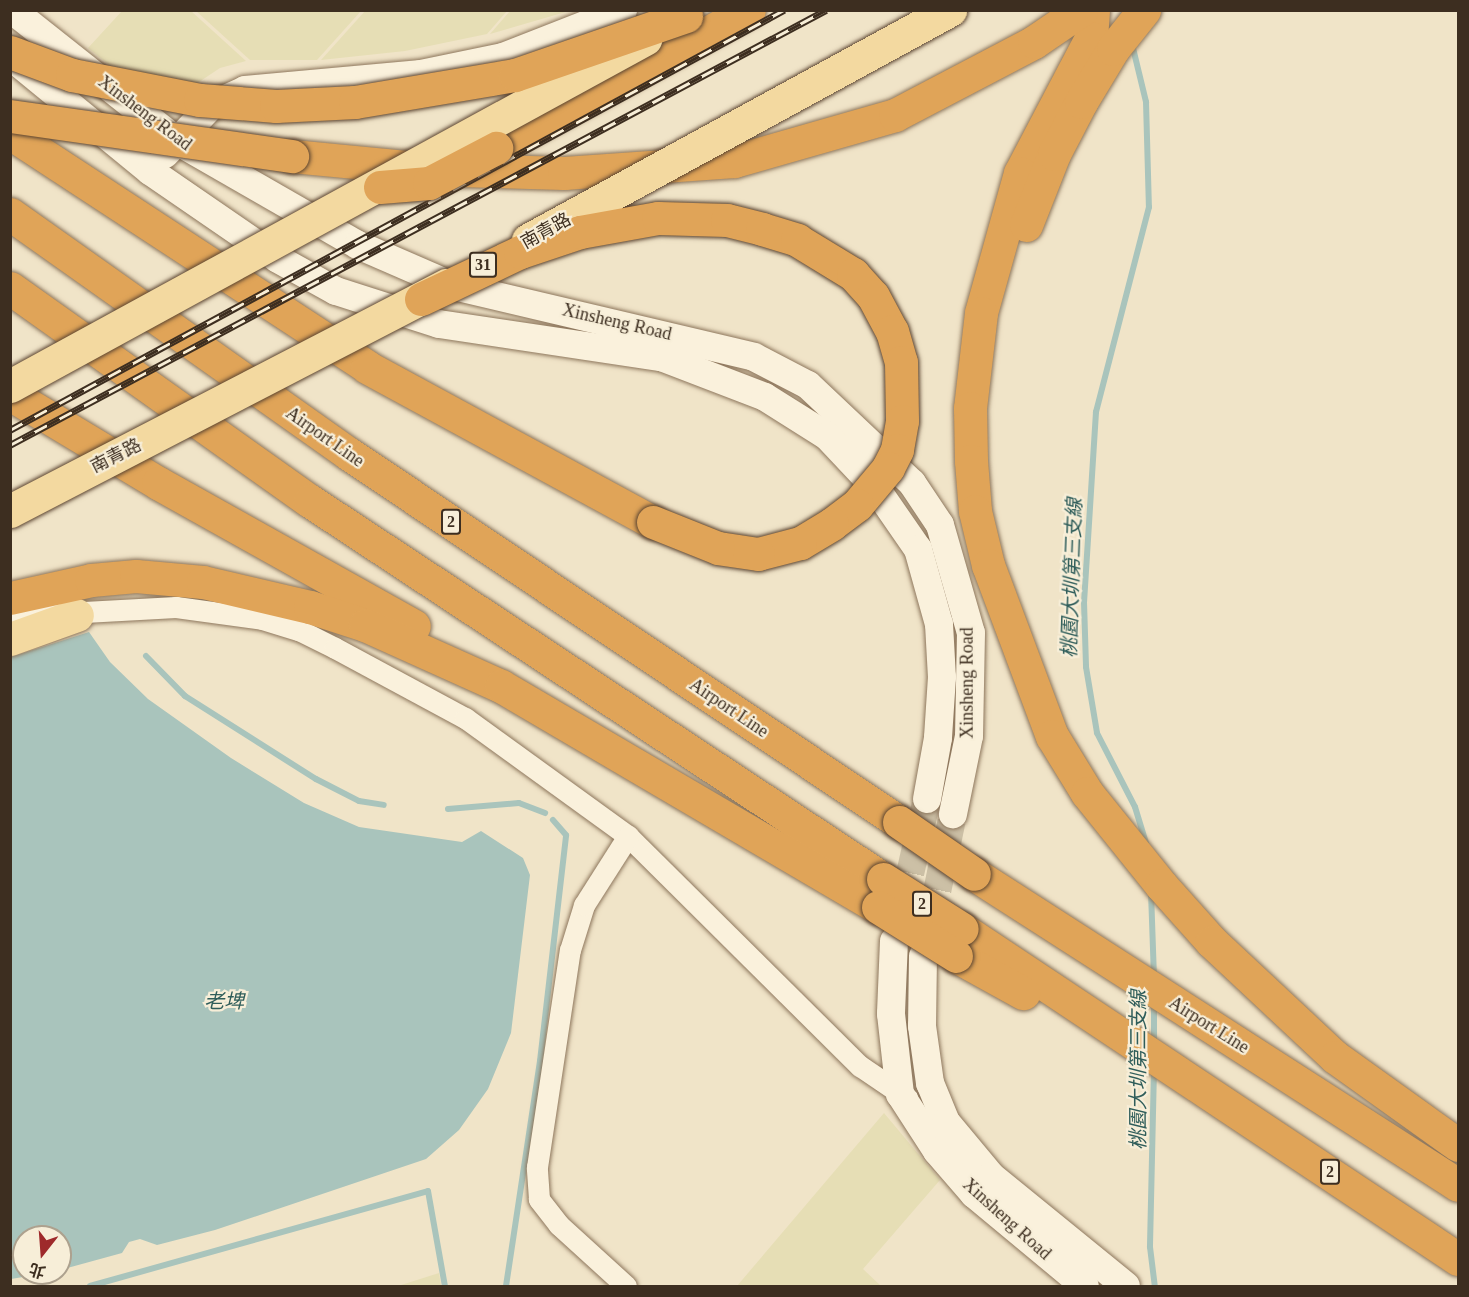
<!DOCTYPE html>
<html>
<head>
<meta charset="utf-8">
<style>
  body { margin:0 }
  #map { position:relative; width:1469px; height:1297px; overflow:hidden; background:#f0e4c8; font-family:"Times New Roman","Noto Sans TC",serif }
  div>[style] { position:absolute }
  .farmland>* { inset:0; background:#e6deb5 }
  .water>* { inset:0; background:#a9c4bc }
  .stream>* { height:6px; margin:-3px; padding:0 3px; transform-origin:3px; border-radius:3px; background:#a9c4bc }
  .secondary-tunnel>* { height:28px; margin-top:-14px; transform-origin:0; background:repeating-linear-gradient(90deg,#ccc0a6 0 28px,transparent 0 42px) }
  .roads { filter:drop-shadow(0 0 2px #8d765c) drop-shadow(0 0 2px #8d765c) }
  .street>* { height:21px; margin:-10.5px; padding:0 10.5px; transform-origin:10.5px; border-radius:10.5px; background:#faf1dc }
  .secondary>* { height:28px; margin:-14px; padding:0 14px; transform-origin:14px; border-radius:14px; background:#faf1dc }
  .primary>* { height:33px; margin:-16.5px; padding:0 16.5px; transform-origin:16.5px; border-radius:16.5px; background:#f3d9a0 }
  .highway>* { height:33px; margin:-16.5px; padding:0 16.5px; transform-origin:16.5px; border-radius:16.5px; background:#e0a458 }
  .rail>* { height:7px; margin-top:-3.5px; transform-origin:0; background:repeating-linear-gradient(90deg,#f7eed8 0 14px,#3d2e20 0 28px); box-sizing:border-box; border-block:2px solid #3d2e20 }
  .bridges { filter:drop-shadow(0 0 2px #5b4430) drop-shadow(0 0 2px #5b4430) }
  .primary-bridge>* { height:33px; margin:-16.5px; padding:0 16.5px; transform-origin:16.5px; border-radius:16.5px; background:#f3d9a0 }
  .highway-bridge>* { height:33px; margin:-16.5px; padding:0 16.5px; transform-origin:16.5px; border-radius:16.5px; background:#e0a458 }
  span { translate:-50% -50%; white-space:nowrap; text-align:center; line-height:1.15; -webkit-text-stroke:4.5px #f7eed8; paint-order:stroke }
  .shield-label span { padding:2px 4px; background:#f7eed8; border:2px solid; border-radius:4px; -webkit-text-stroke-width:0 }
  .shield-label { font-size:16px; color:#3d2e20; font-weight:700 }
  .street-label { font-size:18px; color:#3d2e20 }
  .water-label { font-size:20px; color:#2f5d5a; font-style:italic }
  .frame { position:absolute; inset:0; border:12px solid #3d2e20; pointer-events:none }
  .north { position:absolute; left:12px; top:1225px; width:60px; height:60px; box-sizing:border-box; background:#f7eed8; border:2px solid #ada18e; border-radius:50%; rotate:197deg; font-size:16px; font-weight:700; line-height:24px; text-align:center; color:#3d2e20 }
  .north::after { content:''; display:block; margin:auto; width:21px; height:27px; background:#9e2a2b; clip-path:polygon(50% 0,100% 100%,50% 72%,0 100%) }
</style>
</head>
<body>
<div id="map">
  <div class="farmland">
    <div style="clip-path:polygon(122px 11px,191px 11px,246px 61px,220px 68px,196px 84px,113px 68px,88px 48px)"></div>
    <div style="clip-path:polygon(196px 11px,361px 11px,317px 60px,250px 60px)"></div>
    <div style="clip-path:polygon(365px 11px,365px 10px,507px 11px,487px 34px,405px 51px,321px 60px)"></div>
    <div style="clip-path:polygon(510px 11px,510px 10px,569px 11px,490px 34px)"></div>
    <div style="clip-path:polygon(884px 1113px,940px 1180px,863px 1269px,881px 1286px,737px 1286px)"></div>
    <div style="clip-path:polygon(439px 1273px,441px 1286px,398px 1286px)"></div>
  </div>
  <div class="water">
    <div style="clip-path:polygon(89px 632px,110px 662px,148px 699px,231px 758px,304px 803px,359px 827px,462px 842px,481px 831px,523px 858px,530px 875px,511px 1033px,488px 1089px,459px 1130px,426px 1159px,215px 1230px,157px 1245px,140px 1239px,129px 1242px,122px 1253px,60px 1270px,60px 1237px,24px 1237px,24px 1273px,47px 1273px,11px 1279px,11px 657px)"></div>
  </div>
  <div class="stream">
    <div style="left:1132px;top:44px;width:60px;rotate:76.4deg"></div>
    <div style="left:1146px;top:102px;width:105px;rotate:88.4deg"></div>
    <div style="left:1149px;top:207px;width:212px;rotate:104.5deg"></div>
    <div style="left:1096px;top:412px;width:190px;rotate:93.6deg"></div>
    <div style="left:1084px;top:602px;width:65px;rotate:88.2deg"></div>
    <div style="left:1086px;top:667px;width:67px;rotate:80.5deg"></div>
    <div style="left:1097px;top:733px;width:83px;rotate:62.8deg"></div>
    <div style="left:1135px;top:807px;width:38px;rotate:73deg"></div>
    <div style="left:146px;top:656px;width:56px;rotate:45.7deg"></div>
    <div style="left:185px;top:696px;width:155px;rotate:32.4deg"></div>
    <div style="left:316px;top:779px;width:48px;rotate:27.1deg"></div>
    <div style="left:359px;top:801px;width:25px;rotate:9deg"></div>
    <div style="left:448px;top:809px;width:71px;rotate:-4.8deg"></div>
    <div style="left:519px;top:803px;width:28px;rotate:21deg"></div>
    <div style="left:1151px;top:892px;width:86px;rotate:88deg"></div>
    <div style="left:1154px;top:1003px;width:41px;rotate:90deg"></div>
    <div style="left:1154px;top:1069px;width:178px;rotate:91.3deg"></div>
    <div style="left:1150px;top:1247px;width:39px;rotate:83deg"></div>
    <div style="left:90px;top:1286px;width:351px;rotate:-15.7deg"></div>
    <div style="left:428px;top:1191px;width:97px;rotate:79.9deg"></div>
    <div style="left:506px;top:1286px;width:228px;rotate:-81.4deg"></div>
    <div style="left:540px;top:1061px;width:227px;rotate:-83.4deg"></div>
    <div style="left:566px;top:835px;width:20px;rotate:-131deg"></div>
  </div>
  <div class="secondary-tunnel">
    <div style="left:901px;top:914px;width:118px;rotate:-77.3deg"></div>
    <div style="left:929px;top:931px;width:119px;rotate:-78.4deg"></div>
  </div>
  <div class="roads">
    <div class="street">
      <div style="left:10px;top:620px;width:20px;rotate:-15deg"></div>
      <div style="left:29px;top:615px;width:147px;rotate:-3.1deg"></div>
      <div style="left:176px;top:607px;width:87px;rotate:7.9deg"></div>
      <div style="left:262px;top:619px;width:39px;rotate:17deg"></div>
      <div style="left:299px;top:630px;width:40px;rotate:26.6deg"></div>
      <div style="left:335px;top:648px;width:148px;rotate:28.3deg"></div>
      <div style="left:465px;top:718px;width:201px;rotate:35.9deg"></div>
      <div style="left:628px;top:836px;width:327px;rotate:44.8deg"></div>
      <div style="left:860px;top:1066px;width:57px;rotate:34.2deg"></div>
      <div style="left:626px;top:1286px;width:91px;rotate:-137.7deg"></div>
      <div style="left:559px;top:1225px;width:33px;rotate:-128deg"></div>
      <div style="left:539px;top:1199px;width:32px;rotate:-94deg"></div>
      <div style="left:537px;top:1167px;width:219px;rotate:-81.4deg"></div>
      <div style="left:570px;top:950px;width:47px;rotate:-72.7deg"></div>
      <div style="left:584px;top:905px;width:82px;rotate:-57.5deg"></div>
    </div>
    <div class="secondary">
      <div style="left:12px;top:10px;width:211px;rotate:38.4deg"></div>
      <div style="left:177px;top:141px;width:209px;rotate:29.9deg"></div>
      <div style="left:358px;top:245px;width:100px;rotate:23.5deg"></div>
      <div style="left:450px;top:285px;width:312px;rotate:13.3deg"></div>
      <div style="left:754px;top:357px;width:61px;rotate:27.4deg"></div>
      <div style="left:808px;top:385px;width:143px;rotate:43.3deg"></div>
      <div style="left:912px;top:483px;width:50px;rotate:56.3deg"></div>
      <div style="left:940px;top:525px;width:112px;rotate:74deg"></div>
      <div style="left:971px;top:633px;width:103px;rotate:91.1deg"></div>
      <div style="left:969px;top:736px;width:80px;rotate:101.6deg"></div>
      <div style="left:10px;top:56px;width:181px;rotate:39.4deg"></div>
      <div style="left:150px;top:171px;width:155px;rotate:34.5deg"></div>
      <div style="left:278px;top:259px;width:66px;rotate:28.9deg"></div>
      <div style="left:336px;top:291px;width:108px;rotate:17.8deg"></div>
      <div style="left:439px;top:324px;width:224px;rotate:8.5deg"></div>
      <div style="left:661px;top:357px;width:111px;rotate:21deg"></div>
      <div style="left:765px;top:397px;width:73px;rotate:32.2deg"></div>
      <div style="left:827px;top:436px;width:70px;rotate:46.7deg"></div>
      <div style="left:875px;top:487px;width:75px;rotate:55.3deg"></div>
      <div style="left:918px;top:549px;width:78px;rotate:74.4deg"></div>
      <div style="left:939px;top:624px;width:53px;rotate:86.8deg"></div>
      <div style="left:942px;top:677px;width:61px;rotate:93.8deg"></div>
      <div style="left:938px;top:738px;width:62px;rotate:100.2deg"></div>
      <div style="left:165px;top:154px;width:68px;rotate:-46.2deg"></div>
      <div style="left:212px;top:105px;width:36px;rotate:-24deg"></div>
      <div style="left:245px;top:90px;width:177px;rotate:-5.2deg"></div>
      <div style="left:421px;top:74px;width:84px;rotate:-11.7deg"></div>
      <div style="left:503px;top:57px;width:129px;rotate:-21.4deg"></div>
      <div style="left:894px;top:941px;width:73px;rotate:92.4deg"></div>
      <div style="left:891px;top:1014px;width:81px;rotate:83.6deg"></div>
      <div style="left:900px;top:1094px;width:68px;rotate:57deg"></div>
      <div style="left:937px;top:1151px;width:57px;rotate:49.3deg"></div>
      <div style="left:974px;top:1194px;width:144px;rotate:39.7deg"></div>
      <div style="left:923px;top:956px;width:70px;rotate:90.8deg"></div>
      <div style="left:922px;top:1026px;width:58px;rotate:82deg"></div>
      <div style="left:930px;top:1083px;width:42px;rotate:67.7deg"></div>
      <div style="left:946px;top:1122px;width:70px;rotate:50.2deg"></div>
      <div style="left:991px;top:1176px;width:174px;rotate:39.2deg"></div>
    </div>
    <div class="primary">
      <div style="left:10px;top:639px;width:71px;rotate:-19.7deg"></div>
    </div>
    <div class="highway">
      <div style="left:1093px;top:10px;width:28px;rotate:94deg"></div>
      <div style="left:1091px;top:38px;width:153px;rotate:117.7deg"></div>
      <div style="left:1020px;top:173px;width:145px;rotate:105.6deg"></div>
      <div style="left:981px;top:313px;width:96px;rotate:96.6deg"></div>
      <div style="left:970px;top:408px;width:53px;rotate:88.9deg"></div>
      <div style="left:971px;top:461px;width:50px;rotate:85.4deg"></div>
      <div style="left:975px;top:511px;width:56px;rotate:76.5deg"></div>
      <div style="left:988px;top:565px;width:183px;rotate:69.5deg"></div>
      <div style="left:1052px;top:736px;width:67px;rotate:58.4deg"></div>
      <div style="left:1087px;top:793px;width:118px;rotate:51.2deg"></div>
      <div style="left:1161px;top:885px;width:76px;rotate:48.2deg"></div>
      <div style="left:1212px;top:942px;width:168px;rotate:43.1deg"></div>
      <div style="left:1335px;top:1057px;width:151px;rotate:35.6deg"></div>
      <div style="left:10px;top:133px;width:427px;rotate:33.2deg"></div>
      <div style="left:367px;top:367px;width:325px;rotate:28.5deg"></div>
      <div style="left:496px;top:148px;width:288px;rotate:-28.6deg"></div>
      <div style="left:292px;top:156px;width:135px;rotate:5.5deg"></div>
      <div style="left:426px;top:169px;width:138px;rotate:1.7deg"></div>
      <div style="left:564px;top:173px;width:170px;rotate:-4deg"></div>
      <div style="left:734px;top:161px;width:167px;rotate:-15.9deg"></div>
      <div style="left:895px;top:115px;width:157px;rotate:-27.7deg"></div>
      <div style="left:1034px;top:42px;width:57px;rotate:-34.2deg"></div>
      <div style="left:10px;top:214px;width:415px;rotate:35.3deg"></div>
      <div style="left:349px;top:454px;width:662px;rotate:33.79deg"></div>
      <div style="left:1026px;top:225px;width:76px;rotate:-68.5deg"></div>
      <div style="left:1054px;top:154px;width:59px;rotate:-62.6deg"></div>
      <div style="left:1081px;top:102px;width:62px;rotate:-58.9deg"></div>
      <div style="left:1113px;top:49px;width:50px;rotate:-51.5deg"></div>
      <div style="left:10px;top:288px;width:368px;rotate:35.4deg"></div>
      <div style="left:310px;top:501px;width:686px;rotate:33.41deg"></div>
      <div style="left:10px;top:394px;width:173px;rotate:31deg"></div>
      <div style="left:158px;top:483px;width:293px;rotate:29.2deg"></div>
      <div style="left:10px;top:598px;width:83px;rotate:-12.5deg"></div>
      <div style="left:91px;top:580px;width:45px;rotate:-5.1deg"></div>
      <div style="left:136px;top:576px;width:67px;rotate:5.1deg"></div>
      <div style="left:203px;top:582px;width:110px;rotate:13.2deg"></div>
      <div style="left:310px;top:607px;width:58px;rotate:18.1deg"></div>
      <div style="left:365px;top:625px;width:149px;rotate:24.2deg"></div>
      <div style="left:501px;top:686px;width:437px;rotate:30.4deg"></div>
      <div style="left:974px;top:874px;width:575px;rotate:32.72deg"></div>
      <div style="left:962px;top:929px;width:596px;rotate:33.64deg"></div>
      <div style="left:956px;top:956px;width:77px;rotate:28.9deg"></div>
    </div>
  </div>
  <div class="rail">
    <div style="left:10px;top:430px;width:881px;rotate:-28.49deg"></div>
    <div style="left:10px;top:445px;width:925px;rotate:-28.06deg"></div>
  </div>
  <div class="bridges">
    <div class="primary-bridge">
      <div style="left:528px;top:240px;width:481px;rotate:-28.6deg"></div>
      <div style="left:10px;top:386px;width:724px;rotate:-28.65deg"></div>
      <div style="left:10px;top:511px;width:491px;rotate:-27.4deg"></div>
    </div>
    <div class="highway-bridge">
      <div style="left:10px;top:52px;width:66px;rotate:20.4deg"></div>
      <div style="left:72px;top:75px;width:130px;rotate:11.1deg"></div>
      <div style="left:200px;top:100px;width:76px;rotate:4.5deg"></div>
      <div style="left:276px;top:106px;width:79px;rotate:-2.9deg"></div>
      <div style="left:355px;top:102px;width:162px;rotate:-9.6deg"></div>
      <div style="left:515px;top:75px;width:181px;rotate:-19deg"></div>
      <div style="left:10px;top:116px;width:285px;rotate:8.1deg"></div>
      <div style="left:380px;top:187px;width:49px;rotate:-4.7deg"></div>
      <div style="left:429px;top:183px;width:76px;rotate:-27.6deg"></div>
      <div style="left:421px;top:299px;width:110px;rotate:-25.4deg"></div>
      <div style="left:520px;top:252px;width:63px;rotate:-18.4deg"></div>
      <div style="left:580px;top:232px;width:79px;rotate:-10.2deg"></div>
      <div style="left:658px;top:218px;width:69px;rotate:1.7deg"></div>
      <div style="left:727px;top:220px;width:36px;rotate:14deg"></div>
      <div style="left:762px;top:229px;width:37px;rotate:17deg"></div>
      <div style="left:797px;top:240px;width:66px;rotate:31.3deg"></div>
      <div style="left:853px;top:274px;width:30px;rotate:48deg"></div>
      <div style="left:873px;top:296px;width:40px;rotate:62deg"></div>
      <div style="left:892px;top:331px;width:32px;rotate:74deg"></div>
      <div style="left:901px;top:362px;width:59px;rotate:89deg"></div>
      <div style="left:902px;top:421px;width:29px;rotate:100deg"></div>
      <div style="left:897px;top:450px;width:20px;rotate:117deg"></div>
      <div style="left:888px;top:468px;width:48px;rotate:130deg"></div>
      <div style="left:857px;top:505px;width:31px;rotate:143deg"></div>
      <div style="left:832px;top:524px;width:37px;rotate:149deg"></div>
      <div style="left:800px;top:543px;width:43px;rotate:165.3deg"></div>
      <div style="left:758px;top:554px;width:40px;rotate:-171.5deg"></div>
      <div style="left:718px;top:548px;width:70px;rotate:-158.2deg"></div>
      <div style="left:899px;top:822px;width:91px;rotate:34.7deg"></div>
      <div style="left:883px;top:879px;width:93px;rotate:32.3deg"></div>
      <div style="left:878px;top:907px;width:92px;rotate:32.1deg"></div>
    </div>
  </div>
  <div class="shield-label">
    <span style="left:483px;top:265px">31</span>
    <span style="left:451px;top:522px">2</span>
    <span style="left:922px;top:904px">2</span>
    <span style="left:1330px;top:1172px">2</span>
  </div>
  <div class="street-label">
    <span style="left:145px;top:113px;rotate:37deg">Xinsheng Road</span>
    <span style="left:546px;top:231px;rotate:-29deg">南青路</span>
    <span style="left:617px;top:322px;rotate:13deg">Xinsheng Road</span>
    <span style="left:325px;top:437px;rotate:35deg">Airport Line</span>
    <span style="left:116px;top:456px;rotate:-27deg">南青路</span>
    <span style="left:967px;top:683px;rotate:-90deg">Xinsheng Road</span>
    <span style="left:729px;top:708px;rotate:34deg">Airport Line</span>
    <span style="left:1209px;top:1025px;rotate:32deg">Airport Line</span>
    <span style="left:1007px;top:1219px;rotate:42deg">Xinsheng Road</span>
  </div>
  <div class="water-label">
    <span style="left:1072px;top:578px;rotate:-88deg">桃園大圳第三支線</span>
    <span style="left:224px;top:1001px">老埤</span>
    <span style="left:1138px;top:1070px;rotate:-90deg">桃園大圳第三支線</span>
  </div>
  <div class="frame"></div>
  <div class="north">北</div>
</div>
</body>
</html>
